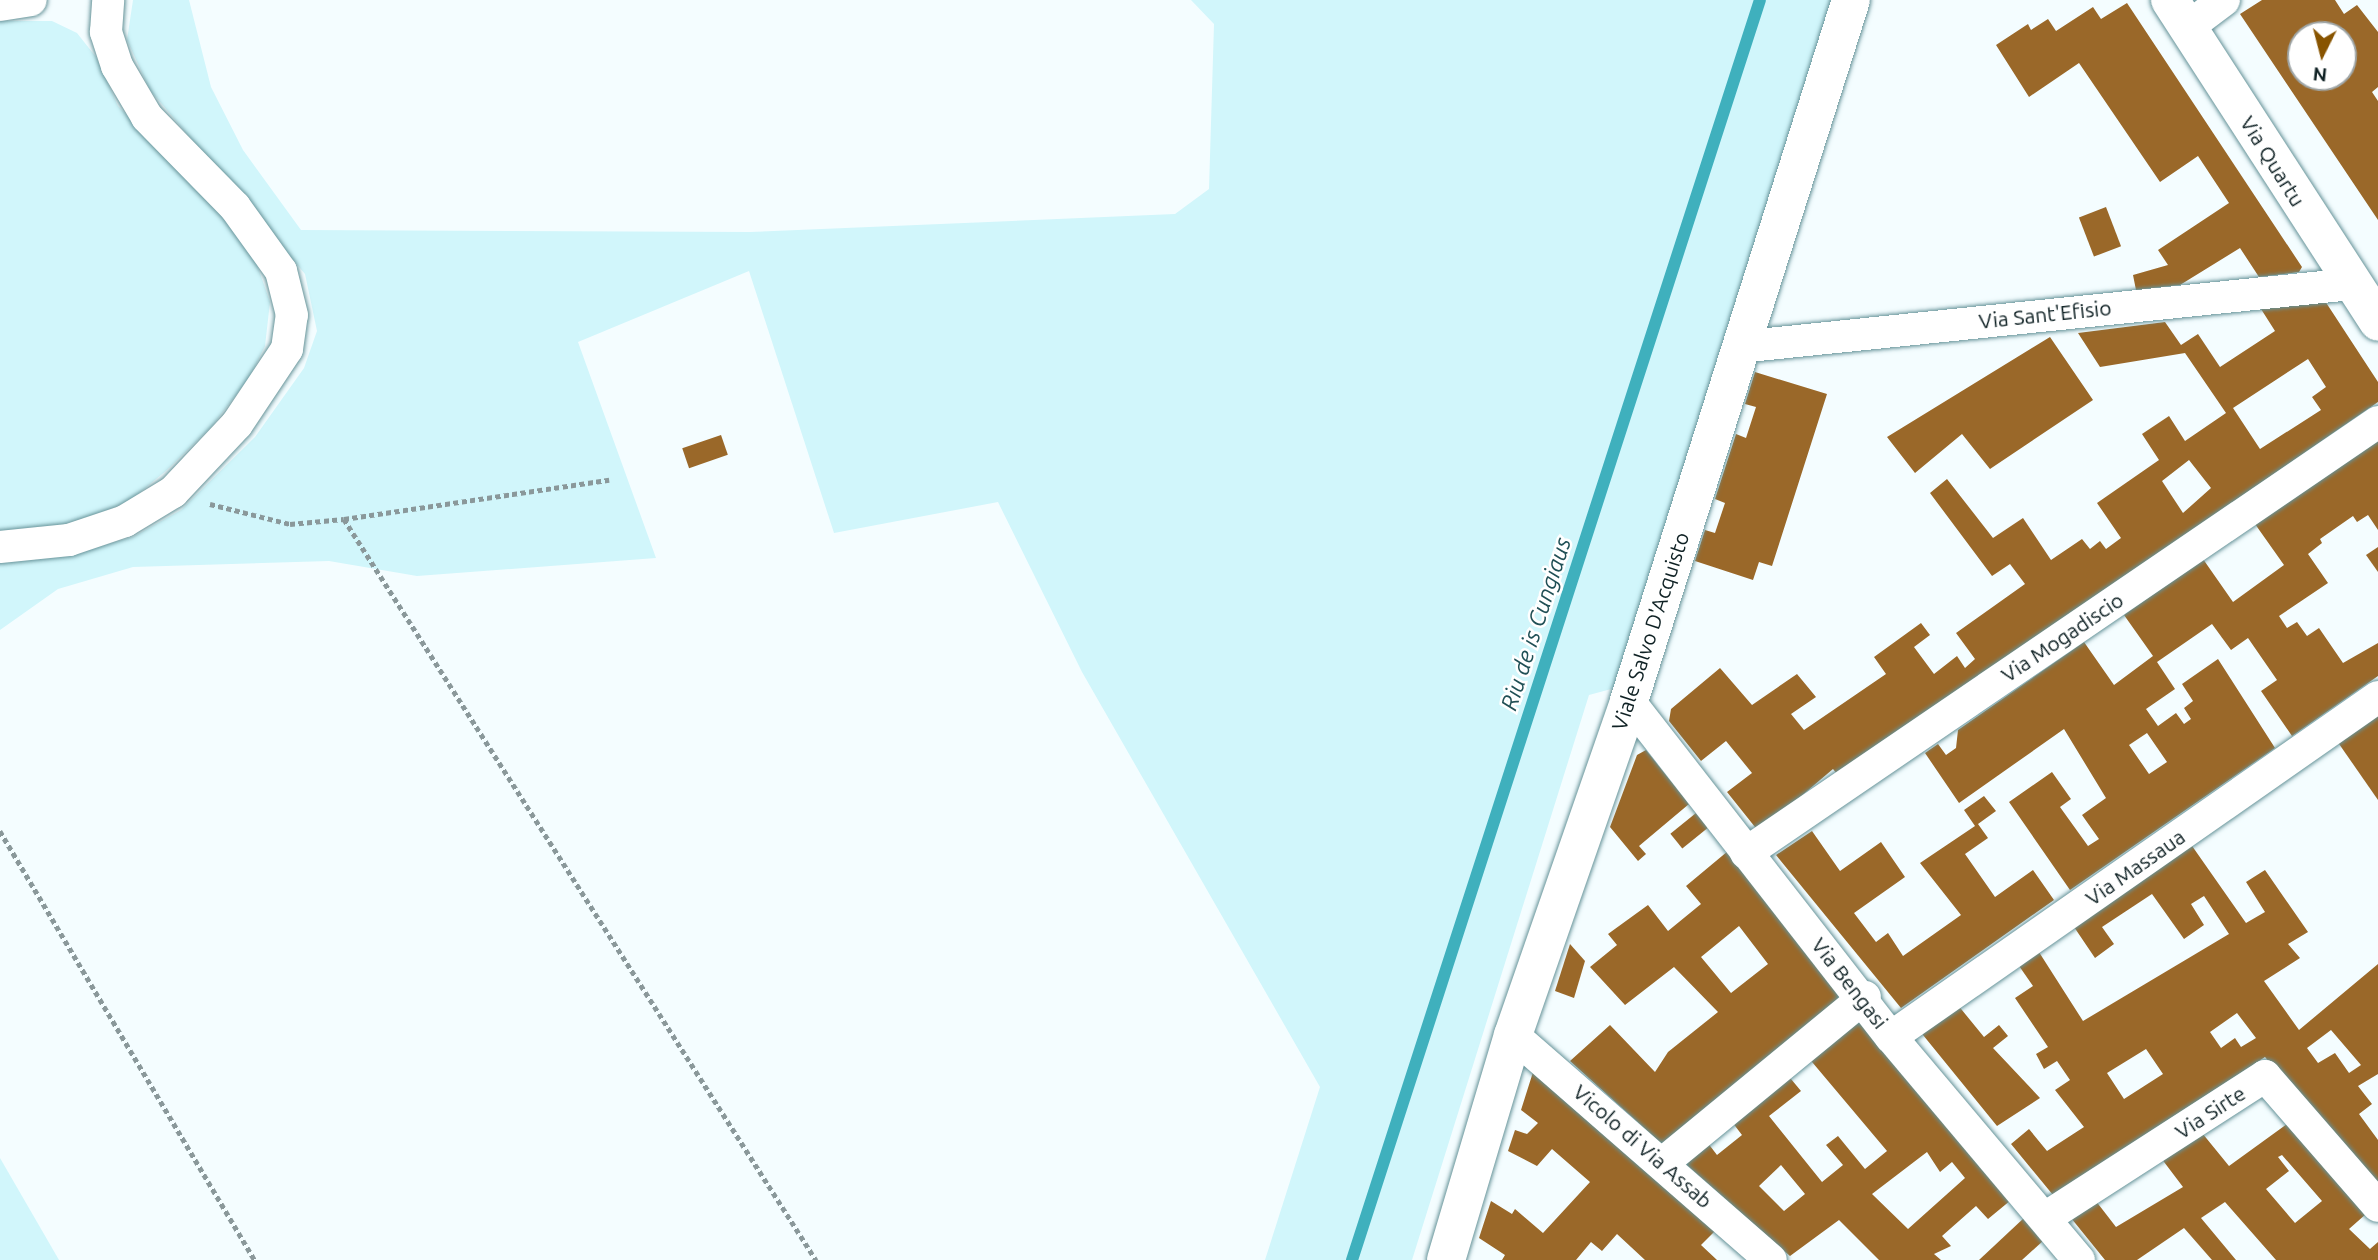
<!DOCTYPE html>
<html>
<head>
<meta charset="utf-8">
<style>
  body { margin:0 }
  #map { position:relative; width:2378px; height:1260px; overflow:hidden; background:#f4fdff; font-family:Ubuntu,sans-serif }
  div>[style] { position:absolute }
  .green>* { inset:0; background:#d1f6fb }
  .stream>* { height:12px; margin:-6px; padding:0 6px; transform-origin:6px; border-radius:6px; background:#3fb0bd }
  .building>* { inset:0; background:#9a6829; transform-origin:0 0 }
  .path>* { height:4.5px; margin-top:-2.25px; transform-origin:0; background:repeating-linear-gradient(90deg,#8a989a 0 5px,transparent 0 8.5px) }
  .roads { filter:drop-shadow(0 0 2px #669399) drop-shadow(0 0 2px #669399) }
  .minor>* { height:32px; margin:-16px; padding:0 16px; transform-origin:16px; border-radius:16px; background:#fff }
  .tertiary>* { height:38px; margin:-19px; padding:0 19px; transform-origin:19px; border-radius:19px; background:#fff }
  span { translate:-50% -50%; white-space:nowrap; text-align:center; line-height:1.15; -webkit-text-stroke:5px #fff; paint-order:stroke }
  .street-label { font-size:21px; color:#0f2124 }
  .water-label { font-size:23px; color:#205056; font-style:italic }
  .north { position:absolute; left:2287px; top:21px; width:70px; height:70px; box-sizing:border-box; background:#fff; border:2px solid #9fa6a7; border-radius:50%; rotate:186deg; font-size:19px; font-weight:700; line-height:28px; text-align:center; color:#0f2124 }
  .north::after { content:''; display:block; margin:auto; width:24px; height:32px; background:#885400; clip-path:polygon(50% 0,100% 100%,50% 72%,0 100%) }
</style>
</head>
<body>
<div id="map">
  <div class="green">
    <div style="clip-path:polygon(133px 0,189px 0,211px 87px,243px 150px,301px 230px,750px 232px,1175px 214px,1209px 189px,1214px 24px,1191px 0,1835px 0,1615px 688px,1589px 695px,1412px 1260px,1265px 1260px,1320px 1087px,1082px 672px,998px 502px,834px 533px,749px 271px,578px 342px,656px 558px,417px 576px,329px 561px,133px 567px,58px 589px,0 630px,0 559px,77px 553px,133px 537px,181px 510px,255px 437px,304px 368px,317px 331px,305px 274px,150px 90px,127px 40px)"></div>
    <div style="clip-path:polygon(0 21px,52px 21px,77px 33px,96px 57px,118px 106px,230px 220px,256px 262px,270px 302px,265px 346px,249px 378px,212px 426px,167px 470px,132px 499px,78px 524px,0 535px)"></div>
    <div style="clip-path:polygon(0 1158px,59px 1260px,0 1260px)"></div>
  </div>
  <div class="stream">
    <div style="left:1352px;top:1260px;width:1324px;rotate:-72.06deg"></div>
  </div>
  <div class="building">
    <div style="clip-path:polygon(evenodd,2262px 0,2335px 0,2344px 14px,2357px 5px,2378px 32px,2378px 87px,2372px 92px,2378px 101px,2378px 220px,2240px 14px,2262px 0,2301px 35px,2343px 35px,2343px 77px,2301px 77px,2301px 35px)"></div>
    <div style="clip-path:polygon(2127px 3px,2302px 267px,2299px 272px,2259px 277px,2240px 248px,2180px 285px,2136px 290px,2133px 275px,2168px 265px,2158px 250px,2229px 203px,2198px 156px,2160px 182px,2079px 63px,2029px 97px,1996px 45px,2028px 24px,2031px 30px,2048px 19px,2056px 31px,2093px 7px,2101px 19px)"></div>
    <div style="left:2106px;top:207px;width:42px;height:29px;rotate:69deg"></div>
    <div style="clip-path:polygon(evenodd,2325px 301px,2378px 382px,2378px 402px,1838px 775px,1833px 769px,1759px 832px,1727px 792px,1752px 773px,1726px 741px,1701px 761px,1669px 721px,1671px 709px,1720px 668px,1752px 705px,1797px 674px,1816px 697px,1791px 714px,1804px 730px,1886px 674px,1874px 657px,1921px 623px,1930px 635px,1914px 647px,1934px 674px,1957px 656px,1965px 668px,1975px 659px,1956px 633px,2025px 584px,2010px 564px,1992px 576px,1930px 493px,1947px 479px,1993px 538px,2023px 518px,2051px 560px,2082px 539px,2090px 549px,2100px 541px,2106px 549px,2121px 538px,2097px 503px,2159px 460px,2142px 434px,2169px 416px,2185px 441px,2226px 413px,2185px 353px,2100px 367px,2078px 333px,2165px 322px,2181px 345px,2198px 334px,2220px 367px,2275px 331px,2261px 309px,2325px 301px,2308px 359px,2326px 387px,2312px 397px,2321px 410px,2260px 449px,2233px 408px,2308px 359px,2325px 301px,2189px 460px,2211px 488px,2183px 513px,2162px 481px,2189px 460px)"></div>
    <div style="clip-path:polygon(2050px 337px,2093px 400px,1990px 469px,1962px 434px,1915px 473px,1887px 437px)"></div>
    <div style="clip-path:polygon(1755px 372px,1827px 394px,1772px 566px,1759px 562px,1753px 580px,1695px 561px,1705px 530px,1715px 533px,1725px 503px,1715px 499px,1736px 434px,1746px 438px,1756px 407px,1745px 404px)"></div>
    <div style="left:721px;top:435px;width:21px;height:41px;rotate:71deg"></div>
    <div style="clip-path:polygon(evenodd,2378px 437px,2378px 530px,2368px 515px,2357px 522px,2353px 516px,2320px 539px,2322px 543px,2308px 554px,2328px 583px,2279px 616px,2287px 628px,2297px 622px,2307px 636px,2319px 628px,2343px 663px,2378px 643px,2378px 676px,2292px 736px,2261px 691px,2277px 680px,2248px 638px,2231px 650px,2212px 624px,2157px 662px,2175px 689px,2146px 709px,2158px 726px,2176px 713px,2184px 724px,2191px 719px,2184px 708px,2193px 701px,2182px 684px,2218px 659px,2275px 748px,2070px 890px,2009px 802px,2052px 772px,2071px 799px,2060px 807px,2088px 846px,2099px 839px,2082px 815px,2106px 798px,2064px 729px,1959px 803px,1925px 753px,1938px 744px,1946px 755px,1956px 748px,1958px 730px,2084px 642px,2114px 685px,2153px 656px,2124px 615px,2203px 559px,2233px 602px,2284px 565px,2255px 524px,2378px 437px,2147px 733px,2167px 762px,2149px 774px,2129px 745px,2147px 733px)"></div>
    <div style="clip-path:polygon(2378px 547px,2378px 572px,2366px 555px)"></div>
    <div style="clip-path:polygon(2378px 714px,2378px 800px,2337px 741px)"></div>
    <div style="clip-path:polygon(1646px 750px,1689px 804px,1639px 846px,1646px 854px,1638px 861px,1610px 827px,1637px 755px)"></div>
    <div style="clip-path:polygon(1984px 796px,1996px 811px,1978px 824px,1988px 838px,1965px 854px,1995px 897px,2033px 870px,2054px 900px,1901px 1008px,1776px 855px,1812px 831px,1840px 871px,1881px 842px,1905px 877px,1854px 913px,1876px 942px,1888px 933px,1903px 956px,1961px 915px,1920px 863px,1975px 826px,1964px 810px)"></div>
    <div style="left:1696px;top:813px;width:19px;height:33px;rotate:51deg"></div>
    <div style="clip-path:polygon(evenodd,2190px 843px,2246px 923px,2265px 912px,2246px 882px,2265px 870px,2308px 932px,2288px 944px,2300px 958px,2264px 981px,2299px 1030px,2378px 964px,2378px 1074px,2358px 1086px,2372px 1104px,2359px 1114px,2378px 1140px,2378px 1191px,2265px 1057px,2053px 1195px,2011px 1144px,2029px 1129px,2047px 1151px,2084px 1127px,2055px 1090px,2070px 1080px,2057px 1061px,2044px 1069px,2036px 1054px,2048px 1047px,2015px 998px,2033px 986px,2017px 963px,2037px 949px,2083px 1021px,2229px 934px,2204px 896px,2191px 904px,2204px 925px,2184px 939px,2152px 894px,2102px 927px,2114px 944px,2095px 958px,2072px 924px,2190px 843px,2237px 1013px,2256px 1038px,2241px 1047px,2235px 1038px,2221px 1048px,2210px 1032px,2237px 1013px,2190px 843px,2331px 1030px,2361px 1065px,2349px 1073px,2335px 1053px,2318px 1063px,2307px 1048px,2331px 1030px,2190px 843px,2146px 1049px,2163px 1074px,2124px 1099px,2107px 1073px,2146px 1049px)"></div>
    <div style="clip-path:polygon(evenodd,1728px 851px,1844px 1000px,1662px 1144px,1570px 1061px,1610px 1025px,1655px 1072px,1668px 1052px,1718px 1012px,1674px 967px,1625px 1005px,1590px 967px,1617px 945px,1608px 934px,1648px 905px,1668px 931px,1701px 904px,1686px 886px,1728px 851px,1739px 926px,1768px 964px,1731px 993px,1701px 957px,1739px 926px)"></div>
    <div style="clip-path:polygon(1570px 944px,1585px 961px,1574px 998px,1555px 991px)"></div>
    <div style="clip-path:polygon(1957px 1004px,1984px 1037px,1999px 1025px,2008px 1036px,1993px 1048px,2040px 1098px,1997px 1126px,1923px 1035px,1922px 1029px)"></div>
    <div style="clip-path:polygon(evenodd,1860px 1015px,2011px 1200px,1988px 1219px,1976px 1206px,1942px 1236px,1951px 1246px,1934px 1254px,1941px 1260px,1879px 1260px,1839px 1220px,1790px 1256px,1679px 1158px,1704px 1138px,1717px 1155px,1742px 1135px,1729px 1118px,1786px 1073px,1801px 1091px,1769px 1116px,1822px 1182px,1843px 1165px,1826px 1145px,1838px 1136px,1865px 1169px,1887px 1151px,1807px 1056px,1860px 1015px,1927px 1152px,1940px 1172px,1952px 1162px,1965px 1178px,1908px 1229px,1872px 1194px,1927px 1152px,1860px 1015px,1781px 1165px,1805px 1194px,1784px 1211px,1759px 1186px,1781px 1165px)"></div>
    <div style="clip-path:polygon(1534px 1069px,1718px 1228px,1701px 1245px,1717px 1260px,1645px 1260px,1617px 1234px,1602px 1251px,1591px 1242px,1576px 1260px,1502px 1260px,1505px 1255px,1479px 1238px,1491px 1201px,1512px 1214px,1515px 1209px,1543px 1233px,1590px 1182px,1552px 1149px,1537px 1166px,1508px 1151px,1515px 1130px,1527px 1134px,1538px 1123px,1521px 1110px)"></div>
    <div style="clip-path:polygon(evenodd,2287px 1124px,2366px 1214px,2349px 1229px,2370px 1249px,2378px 1242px,2378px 1260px,2276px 1260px,2225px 1202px,2201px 1218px,2236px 1260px,2212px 1260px,2184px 1228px,2137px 1260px,2105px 1260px,2067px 1213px,2092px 1196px,2116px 1227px,2183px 1187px,2158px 1154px,2198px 1128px,2229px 1166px,2287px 1124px,2282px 1155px,2322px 1201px,2295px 1223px,2266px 1189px,2289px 1171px,2278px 1157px,2282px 1155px)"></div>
    <div style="clip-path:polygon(2025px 1217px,2044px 1240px,2022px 1260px,1979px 1260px)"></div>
  </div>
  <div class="path">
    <div style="left:210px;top:504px;width:82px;rotate:14deg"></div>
    <div style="left:290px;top:524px;width:54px;rotate:-5.3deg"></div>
    <div style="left:344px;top:519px;width:879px;rotate:57.5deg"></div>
    <div style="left:344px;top:519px;width:268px;rotate:-8.4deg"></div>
    <div style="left:0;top:831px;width:499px;rotate:59.3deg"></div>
  </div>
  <div class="roads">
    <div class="minor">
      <div style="left:0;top:5px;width:31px;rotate:-9deg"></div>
      <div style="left:2188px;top:27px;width:45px;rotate:-36.9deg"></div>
      <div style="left:1739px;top:347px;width:616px;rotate:-5.87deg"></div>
      <div style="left:0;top:547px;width:69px;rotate:-5.8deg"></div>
      <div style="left:69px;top:540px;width:59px;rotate:-18.7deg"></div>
      <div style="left:125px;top:521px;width:56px;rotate:-31.1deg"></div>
      <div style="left:173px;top:492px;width:93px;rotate:-46.7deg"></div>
      <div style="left:237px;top:424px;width:90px;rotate:-56.3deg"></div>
      <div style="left:287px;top:349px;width:34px;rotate:-82deg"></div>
      <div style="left:292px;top:315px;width:45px;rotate:-104deg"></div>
      <div style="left:281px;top:271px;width:79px;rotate:-125.7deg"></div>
      <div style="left:235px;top:207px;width:126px;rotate:-134.4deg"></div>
      <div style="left:147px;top:117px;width:59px;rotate:-120.5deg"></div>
      <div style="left:117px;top:66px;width:36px;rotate:-108deg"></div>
      <div style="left:106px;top:32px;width:32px;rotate:-86deg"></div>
      <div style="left:1629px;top:701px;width:426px;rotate:52.1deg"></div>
      <div style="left:1891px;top:1037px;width:292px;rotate:49.9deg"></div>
      <div style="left:1746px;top:853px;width:765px;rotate:-34.29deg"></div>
      <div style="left:1513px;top:1035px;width:342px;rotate:41.1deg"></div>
      <div style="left:1891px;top:1037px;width:594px;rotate:-34.92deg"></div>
      <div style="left:1664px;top:1162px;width:260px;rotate:-39.4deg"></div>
      <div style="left:2045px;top:1218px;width:262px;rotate:-32.8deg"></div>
      <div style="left:2265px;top:1076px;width:172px;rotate:49deg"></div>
    </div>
    <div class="tertiary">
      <div style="left:2170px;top:0;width:383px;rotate:57.1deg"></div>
      <div style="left:1446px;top:1260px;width:235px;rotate:-73.4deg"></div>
      <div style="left:1513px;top:1035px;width:354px;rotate:-70.8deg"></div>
      <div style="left:1629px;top:701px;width:735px;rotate:-72.43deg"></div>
    </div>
  </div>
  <div class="street-label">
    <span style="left:2273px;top:161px;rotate:58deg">Via Quartu</span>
    <span style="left:2045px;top:314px;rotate:-6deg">Via Sant'Efisio</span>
    <span style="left:1650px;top:631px;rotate:-72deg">Viale Salvo D'Acquisto</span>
    <span style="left:2062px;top:637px;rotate:-34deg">Via Mogadiscio</span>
    <span style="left:2135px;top:867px;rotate:-35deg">Via Massaua</span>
    <span style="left:1850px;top:983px;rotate:52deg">Via Bengasi</span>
    <span style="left:2210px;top:1112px;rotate:-33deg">Via Sirte</span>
    <span style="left:1643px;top:1146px;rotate:41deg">Vicolo di Via Assab</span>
  </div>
  <div class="water-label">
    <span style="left:1536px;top:624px;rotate:-72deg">Riu de is Cungiaus</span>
  </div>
  <div class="north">N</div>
</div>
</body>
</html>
